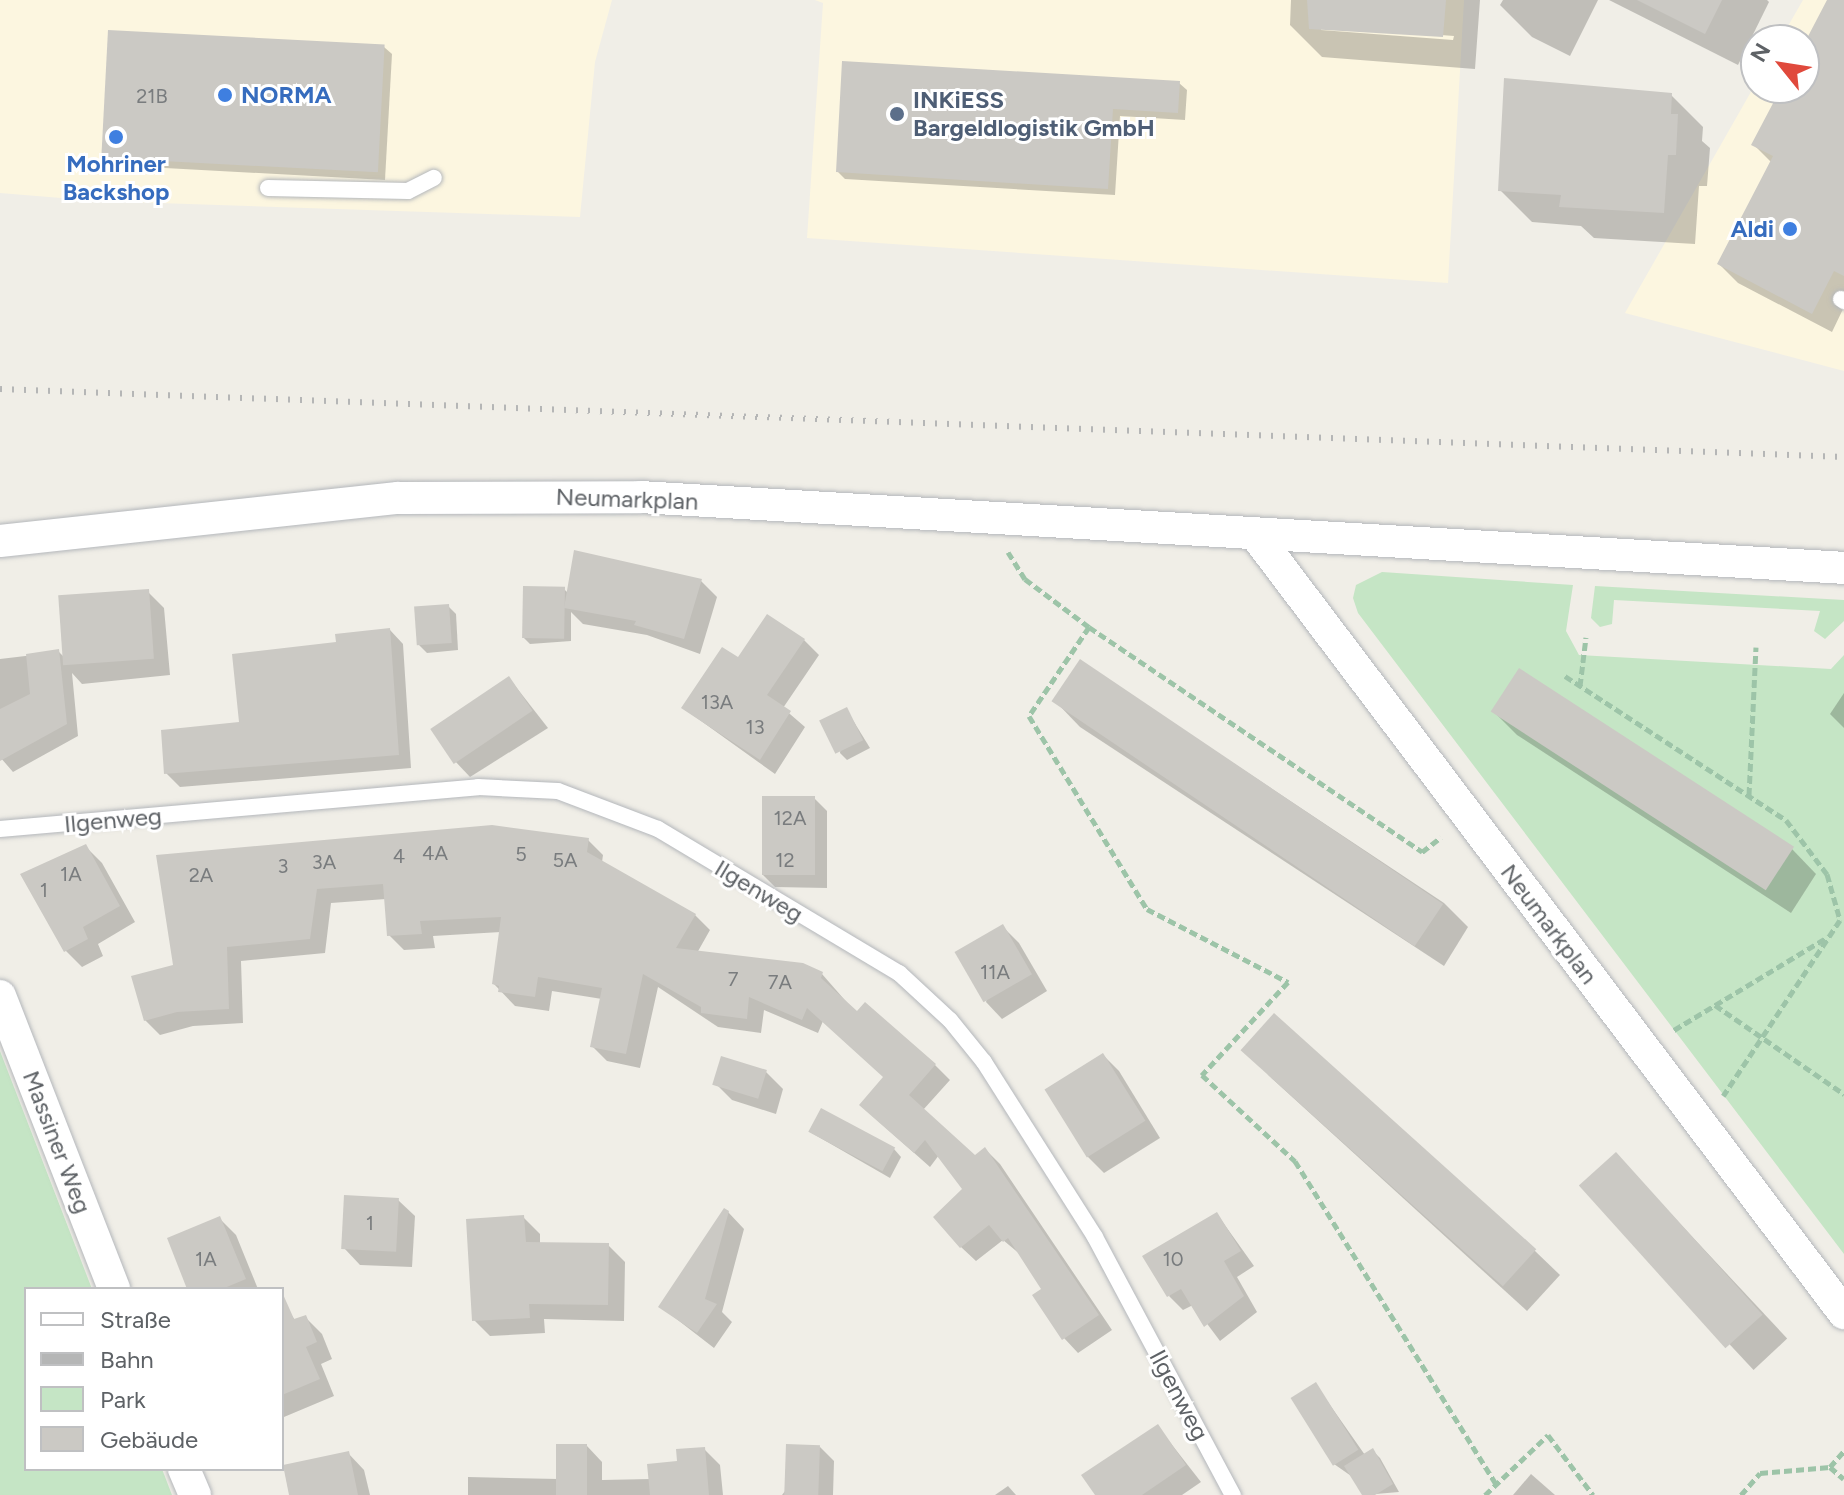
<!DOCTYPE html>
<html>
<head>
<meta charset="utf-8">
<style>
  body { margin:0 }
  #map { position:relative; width:1844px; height:1495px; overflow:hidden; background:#f0eee7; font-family:Figtree,sans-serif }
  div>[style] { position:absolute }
  .commercial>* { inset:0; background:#fcf6e0 }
  .green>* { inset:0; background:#c5e5c5 }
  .shadow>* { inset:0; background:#0003; transform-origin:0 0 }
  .building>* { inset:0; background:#cbc9c4; transform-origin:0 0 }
  .path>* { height:5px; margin-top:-2.5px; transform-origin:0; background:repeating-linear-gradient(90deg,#9dc4a8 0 8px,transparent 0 12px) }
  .roads { filter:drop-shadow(0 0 2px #b4b7bb) drop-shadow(0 0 2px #b4b7bb) }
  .service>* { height:16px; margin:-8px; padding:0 8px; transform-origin:8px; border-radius:8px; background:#fff }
  .minor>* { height:32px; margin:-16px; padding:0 16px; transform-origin:16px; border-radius:16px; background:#fff }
  .rail>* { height:6px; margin-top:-3px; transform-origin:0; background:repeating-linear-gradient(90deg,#b5b6b6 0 2px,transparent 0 12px) }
  .dots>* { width:22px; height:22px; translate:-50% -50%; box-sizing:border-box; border:4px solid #fff; border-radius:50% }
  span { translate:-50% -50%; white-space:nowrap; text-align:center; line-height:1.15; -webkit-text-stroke:6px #fff; paint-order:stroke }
  .number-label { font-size:20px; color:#797c7e }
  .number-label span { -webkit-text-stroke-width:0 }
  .shop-label { font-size:24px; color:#366cbe; font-weight:700 }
  .left { translate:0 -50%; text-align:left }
  .right { translate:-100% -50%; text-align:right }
  .service-label { font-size:24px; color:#4e5e75; font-weight:700 }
  .street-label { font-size:24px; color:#5e6266 }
  .legend { position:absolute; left:24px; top:1287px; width:260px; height:184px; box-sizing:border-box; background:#fff; border:2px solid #bfc0c2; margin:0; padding:10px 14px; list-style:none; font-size:24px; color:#5e6266 }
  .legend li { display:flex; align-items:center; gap:16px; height:40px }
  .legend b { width:40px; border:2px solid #bfc0c2 }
  .north { position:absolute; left:1740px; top:24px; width:80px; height:80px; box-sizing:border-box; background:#fff; border:2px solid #bfc0c2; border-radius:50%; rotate:300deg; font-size:22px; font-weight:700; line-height:32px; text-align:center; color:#5e6266 }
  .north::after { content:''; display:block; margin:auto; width:28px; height:36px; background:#e0493c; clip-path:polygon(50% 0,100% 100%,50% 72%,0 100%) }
</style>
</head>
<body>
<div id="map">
  <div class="commercial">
    <div style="clip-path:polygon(0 0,612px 0,595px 62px,580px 217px,98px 201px,0 193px)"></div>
    <div style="clip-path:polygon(815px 0,1464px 0,1448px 283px,807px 238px,823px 3px)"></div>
    <div style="clip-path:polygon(1803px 0,1844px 0,1844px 371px,1625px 313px,1756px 83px,1756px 88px,1804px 88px,1804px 40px,1780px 40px)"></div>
  </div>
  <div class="green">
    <div style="clip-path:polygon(1382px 572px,1573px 585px,1566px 631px,1579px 655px,1831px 669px,1844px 655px,1844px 1254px,1358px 613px,1353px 598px,1356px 585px)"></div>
    <div style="clip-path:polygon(1595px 586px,1844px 600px,1844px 621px,1825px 639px,1814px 631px,1820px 611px,1614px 600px,1612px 624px,1600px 627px,1591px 618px)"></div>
    <div style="clip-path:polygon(0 1051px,92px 1289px,26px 1289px,26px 1469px,162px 1469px,172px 1495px,0 1495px)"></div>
  </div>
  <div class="shadow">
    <div style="clip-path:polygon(evenodd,1291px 0,1480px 0,1475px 69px,1322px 57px,1290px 25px,1291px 0,1321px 26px,1454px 36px,1453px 40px,1321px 30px,1321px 26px)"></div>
    <div style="clip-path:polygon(1503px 0,1598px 0,1570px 56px,1532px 37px,1500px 5px)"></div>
    <div style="clip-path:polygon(1609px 0,1767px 0,1769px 2px,1738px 65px)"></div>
    <div style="clip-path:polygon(1829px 0,1844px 1px,1844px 307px,1832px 332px,1738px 283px,1719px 264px,1772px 163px,1754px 145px,1804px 88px,1804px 48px)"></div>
    <div style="clip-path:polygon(384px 47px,392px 54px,385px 180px,110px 165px,102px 157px)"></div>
    <div style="clip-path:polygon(1179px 83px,1187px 90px,1185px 120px,1120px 116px,1115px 195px,845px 179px,838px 172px)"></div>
    <div style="clip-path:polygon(1671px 95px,1703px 127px,1702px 141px,1710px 148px,1707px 186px,1699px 186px,1695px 244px,1594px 238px,1581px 226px,1532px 222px,1500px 190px)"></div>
    <div style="clip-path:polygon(701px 581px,717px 597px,700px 654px,647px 635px,583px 624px,571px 612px,571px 641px,530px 644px,523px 637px,564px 589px,569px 594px)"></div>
    <div style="clip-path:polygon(148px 592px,164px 608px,170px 675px,82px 684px,72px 673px,78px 736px,13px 772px,0 757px,0 659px,59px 652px,65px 658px)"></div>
    <div style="clip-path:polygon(448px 606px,456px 614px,458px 650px,427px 653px,419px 645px)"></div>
    <div style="clip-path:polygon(390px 630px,403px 644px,411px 768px,180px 787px,166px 773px,241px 724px,338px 643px)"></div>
    <div style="clip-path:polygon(804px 640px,819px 655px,783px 708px,805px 727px,775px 774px,683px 708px,738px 660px)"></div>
    <div style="clip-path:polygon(1081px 662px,1444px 903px,1468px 927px,1444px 966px,1080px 727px,1056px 702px)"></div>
    <div style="clip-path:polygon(509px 678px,548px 728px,470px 777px,454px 760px)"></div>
    <div style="clip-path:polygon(1844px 693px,1844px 728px,1830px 714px)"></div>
    <div style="clip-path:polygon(846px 709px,870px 748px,847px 760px,840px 753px)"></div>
    <div style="clip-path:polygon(1493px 711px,1792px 849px,1816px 874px,1791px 913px,1517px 735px)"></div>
    <div style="clip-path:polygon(814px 798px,827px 811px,827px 888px,775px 887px,762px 874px)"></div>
    <div style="clip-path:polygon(588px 840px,603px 855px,602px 862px,695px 915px,710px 930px,697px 953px,822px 974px,857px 1014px,935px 1065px,950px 1080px,923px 1110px,975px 1158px,985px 1149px,1000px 1164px,1112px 1330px,1078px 1353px,1064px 1338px,1044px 1290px,1021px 1255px,1003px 1240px,976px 1261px,961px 1247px,965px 1190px,939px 1155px,930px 1167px,877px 1120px,886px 1078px,823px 1021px,818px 1033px,764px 1010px,761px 1033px,718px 1027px,658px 987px,640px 1068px,607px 1061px,592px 1046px,602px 999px,552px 991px,549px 1011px,515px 1006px,494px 984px,501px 932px,433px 936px,435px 948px,404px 950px,389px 935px,386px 899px,331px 903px,325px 953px,241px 961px,243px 1023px,193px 1026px,160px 1035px,145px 1020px,175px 966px,158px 856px)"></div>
    <div style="clip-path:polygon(85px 846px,102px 863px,135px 922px,98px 944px,103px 956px,82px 967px,66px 951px,22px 875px)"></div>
    <div style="clip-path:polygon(1003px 927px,1019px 943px,1047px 991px,1002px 1019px,986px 1002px)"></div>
    <div style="clip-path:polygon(1103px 1055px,1119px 1071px,1160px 1138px,1104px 1173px,1088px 1157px)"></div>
    <div style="clip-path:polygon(766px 1072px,783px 1089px,776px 1114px,732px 1100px,716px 1084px)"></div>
    <div style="clip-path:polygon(1267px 1074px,1535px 1251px,1560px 1275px,1527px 1311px)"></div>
    <div style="clip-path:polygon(810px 1132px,894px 1149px,901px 1157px,890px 1178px)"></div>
    <div style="left:1616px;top:1155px;width:251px;height:46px;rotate:47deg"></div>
    <div style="clip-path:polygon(398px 1200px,415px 1216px,412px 1267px,360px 1265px,344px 1248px)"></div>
    <div style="clip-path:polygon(728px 1212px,744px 1229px,722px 1312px,732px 1322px,714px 1348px,661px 1307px)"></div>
    <div style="clip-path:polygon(1217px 1214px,1254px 1266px,1237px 1277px,1257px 1312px,1220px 1341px,1193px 1305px,1183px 1310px,1169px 1296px)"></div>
    <div style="clip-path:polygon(523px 1217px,540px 1234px,540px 1244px,608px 1245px,625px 1262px,624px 1321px,544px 1319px,545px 1333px,490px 1336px,474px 1320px)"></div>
    <div style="clip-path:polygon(220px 1219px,236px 1235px,258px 1289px,190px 1289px)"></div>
    <div style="clip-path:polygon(291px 1315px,296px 1321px,305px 1317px,322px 1334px,332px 1359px,321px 1364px,334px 1396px,284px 1417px,282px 1319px)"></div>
    <div style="clip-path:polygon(1316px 1385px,1365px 1455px,1372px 1450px,1380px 1458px,1399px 1492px,1364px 1495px,1354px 1478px,1334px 1464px)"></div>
    <div style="clip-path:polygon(1158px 1427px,1201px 1482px,1182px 1495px,1097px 1495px)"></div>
    <div style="clip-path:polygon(587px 1446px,602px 1462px,602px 1480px,651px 1479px,704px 1449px,720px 1465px,723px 1495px,468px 1495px,468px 1477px,559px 1479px)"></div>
    <div style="clip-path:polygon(820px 1447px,834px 1461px,833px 1495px,782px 1495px)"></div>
    <div style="clip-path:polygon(348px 1453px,364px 1470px,370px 1495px,291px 1495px)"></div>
    <div style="clip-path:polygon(1531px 1474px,1555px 1495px,1513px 1495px)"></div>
    <div style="clip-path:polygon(1008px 1486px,1016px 1495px,995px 1495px)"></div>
  </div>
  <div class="building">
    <div style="clip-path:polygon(1307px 0,1446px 0,1443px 37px,1309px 29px)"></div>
    <div style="clip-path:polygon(1637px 0,1722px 0,1705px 34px)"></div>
    <div style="clip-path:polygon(1827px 0,1844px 0,1844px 276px,1834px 271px,1812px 314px,1717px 264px,1773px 156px,1751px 145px,1781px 88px,1806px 85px,1804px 44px)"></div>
    <div style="left:108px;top:30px;width:277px;height:128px;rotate:3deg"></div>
    <div style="clip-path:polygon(842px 61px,1180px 81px,1178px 113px,1113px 109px,1108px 189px,836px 172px)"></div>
    <div style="clip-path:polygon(1504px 78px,1672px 93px,1671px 114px,1678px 114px,1676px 155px,1668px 155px,1664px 213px,1559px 207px,1561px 195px,1498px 191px)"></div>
    <div style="clip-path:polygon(574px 550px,702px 579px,684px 639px,634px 625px,636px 621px,564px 608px)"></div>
    <div style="left:523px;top:586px;width:42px;height:52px;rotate:1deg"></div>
    <div style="left:149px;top:589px;width:70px;height:91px;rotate:86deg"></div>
    <div style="left:449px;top:604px;width:39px;height:35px;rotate:86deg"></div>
    <div style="clip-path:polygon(767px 614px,805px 639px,767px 695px,791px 711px,760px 760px,681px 708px,722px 647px,738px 657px)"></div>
    <div style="clip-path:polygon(390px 628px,399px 755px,164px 774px,161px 730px,239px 722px,232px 654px,336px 642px,335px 634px)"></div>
    <div style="clip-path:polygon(59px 649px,67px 724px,0 761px,0 709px,30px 694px,26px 654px)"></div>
    <div style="left:1080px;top:659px;width:438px;height:51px;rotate:34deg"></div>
    <div style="left:1519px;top:668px;width:328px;height:52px;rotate:33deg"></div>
    <div style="left:509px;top:676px;width:42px;height:95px;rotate:56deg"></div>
    <div style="left:847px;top:707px;width:37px;height:31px;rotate:64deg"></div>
    <div style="left:815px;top:796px;width:79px;height:53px;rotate:90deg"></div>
    <div style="clip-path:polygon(492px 825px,589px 838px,587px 852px,696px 914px,676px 948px,803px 963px,823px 972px,821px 978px,857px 1011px,865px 1002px,936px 1064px,909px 1095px,975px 1155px,985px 1147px,1099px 1315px,1062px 1340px,1032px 1295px,1041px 1289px,1008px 1238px,1003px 1242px,989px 1225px,960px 1248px,933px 1217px,962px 1189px,925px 1140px,914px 1153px,859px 1105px,883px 1077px,807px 1008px,802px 1020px,749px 997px,747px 1019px,701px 1013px,701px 1007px,643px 974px,626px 1054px,590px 1047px,602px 988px,538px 977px,535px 997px,498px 992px,499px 986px,492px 984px,501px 917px,420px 921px,422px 934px,387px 936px,383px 884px,317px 889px,310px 939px,227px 947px,229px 1009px,177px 1012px,144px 1021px,131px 976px,173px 965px,156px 855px)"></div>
    <div style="clip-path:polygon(86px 844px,120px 906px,83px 927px,88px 939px,64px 952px,20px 874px)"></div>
    <div style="left:1003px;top:924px;width:58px;height:56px;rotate:60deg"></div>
    <div style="left:1274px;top:1013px;width:353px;height:50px;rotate:42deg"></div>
    <div style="left:1103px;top:1053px;width:80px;height:69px;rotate:58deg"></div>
    <div style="left:721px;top:1056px;width:48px;height:30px;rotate:17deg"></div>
    <div style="left:821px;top:1108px;width:84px;height:27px;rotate:28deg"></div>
    <div style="left:1616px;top:1152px;width:219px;height:50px;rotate:48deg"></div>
    <div style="left:344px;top:1195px;width:55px;height:54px;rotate:3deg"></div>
    <div style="clip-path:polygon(724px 1208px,729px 1211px,705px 1299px,717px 1304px,697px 1333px,658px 1307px)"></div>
    <div style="clip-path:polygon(1217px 1212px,1241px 1251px,1224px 1261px,1244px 1296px,1204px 1327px,1181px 1289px,1167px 1297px,1142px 1256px)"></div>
    <div style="clip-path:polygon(524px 1215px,526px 1242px,609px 1243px,608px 1305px,529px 1304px,530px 1318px,472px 1321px,466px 1219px)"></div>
    <div style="clip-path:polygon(220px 1216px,246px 1279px,222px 1289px,187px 1289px,167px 1238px)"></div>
    <div style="clip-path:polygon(282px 1292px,294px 1319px,306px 1315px,317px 1342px,306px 1347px,320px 1379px,282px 1395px)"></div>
    <div style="left:1316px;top:1382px;width:80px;height:30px;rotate:58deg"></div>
    <div style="clip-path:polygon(1158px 1424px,1186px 1465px,1142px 1495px,1095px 1495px,1081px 1475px)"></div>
    <div style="left:587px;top:1444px;width:51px;height:31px;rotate:90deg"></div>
    <div style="left:786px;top:1444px;width:34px;height:51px;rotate:2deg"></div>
    <div style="clip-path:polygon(705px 1447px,709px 1495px,650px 1495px,647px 1464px,677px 1461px,676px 1449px)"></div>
    <div style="clip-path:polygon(1373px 1448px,1393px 1484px,1375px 1495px,1362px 1495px,1344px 1466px)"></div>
    <div style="clip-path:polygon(349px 1451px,358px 1495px,289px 1495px,283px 1465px)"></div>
  </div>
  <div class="path">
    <div style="left:1008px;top:552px;width:32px;rotate:58deg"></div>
    <div style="left:1025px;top:579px;width:80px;rotate:36.9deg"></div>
    <div style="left:1089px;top:627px;width:402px;rotate:34deg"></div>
    <div style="left:1422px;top:852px;width:24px;rotate:-38deg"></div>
    <div style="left:1089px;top:627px;width:107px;rotate:124deg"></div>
    <div style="left:1029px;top:716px;width:226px;rotate:58.6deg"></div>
    <div style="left:1147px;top:909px;width:159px;rotate:27.4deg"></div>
    <div style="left:1288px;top:982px;width:127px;rotate:132.8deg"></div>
    <div style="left:1202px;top:1075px;width:127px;rotate:42.8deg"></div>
    <div style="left:1295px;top:1161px;width:380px;rotate:58.1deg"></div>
    <div style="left:1565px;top:676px;width:264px;rotate:33.1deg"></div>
    <div style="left:1786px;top:820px;width:68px;rotate:52.8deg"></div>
    <div style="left:1827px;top:874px;width:48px;rotate:74.2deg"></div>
    <div style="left:1840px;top:920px;width:211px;rotate:123.6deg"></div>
    <div style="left:1580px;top:686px;width:49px;rotate:-83deg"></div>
    <div style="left:1749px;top:795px;width:148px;rotate:-87.3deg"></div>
    <div style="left:1715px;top:1005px;width:157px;rotate:34.6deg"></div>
    <div style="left:1674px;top:1030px;width:178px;rotate:-31.2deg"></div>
    <div style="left:1830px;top:1467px;width:21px;rotate:-49deg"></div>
    <div style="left:1485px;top:1495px;width:87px;rotate:-43.6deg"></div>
    <div style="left:1548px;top:1435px;width:75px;rotate:53.1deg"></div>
    <div style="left:1741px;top:1495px;width:29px;rotate:-49deg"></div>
    <div style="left:1760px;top:1473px;width:70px;rotate:-4.9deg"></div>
    <div style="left:1830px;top:1467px;width:18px;rotate:41deg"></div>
  </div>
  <div class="roads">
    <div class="service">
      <div style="left:268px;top:188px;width:140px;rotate:1.2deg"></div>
      <div style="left:408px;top:191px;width:29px;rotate:-27deg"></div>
      <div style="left:1841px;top:299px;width:4px;rotate:34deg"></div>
      <div style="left:0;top:829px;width:480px;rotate:-5deg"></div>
      <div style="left:478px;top:787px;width:80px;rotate:2.9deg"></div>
      <div style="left:558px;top:791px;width:107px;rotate:20.8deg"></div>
      <div style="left:658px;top:829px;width:281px;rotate:30.9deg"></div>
      <div style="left:899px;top:973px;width:69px;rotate:42.7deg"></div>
      <div style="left:950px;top:1020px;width:54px;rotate:51deg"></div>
      <div style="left:984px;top:1062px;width:207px;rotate:57.6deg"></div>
      <div style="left:1095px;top:1237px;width:293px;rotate:61.9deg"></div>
    </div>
    <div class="minor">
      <div style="left:1255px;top:534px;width:977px;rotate:52.91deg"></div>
      <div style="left:0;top:541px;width:400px;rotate:-6.2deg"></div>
      <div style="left:398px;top:498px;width:242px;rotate:-0.2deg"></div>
      <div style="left:640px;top:497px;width:1206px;rotate:3.37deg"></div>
      <div style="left:0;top:996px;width:314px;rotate:68.7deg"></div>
      <div style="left:184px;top:1469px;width:28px;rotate:67deg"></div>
    </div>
  </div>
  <div class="rail">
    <div style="left:0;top:389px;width:1845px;rotate:2.11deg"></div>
  </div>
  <div class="dots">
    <div style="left:225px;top:95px;background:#3f7fe0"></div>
    <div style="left:897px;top:114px;background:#5c6f8a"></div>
    <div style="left:116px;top:137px;background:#3f7fe0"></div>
    <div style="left:1790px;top:229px;background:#3f7fe0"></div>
  </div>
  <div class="number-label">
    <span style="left:152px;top:96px">21B</span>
    <span style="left:717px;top:702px">13A</span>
    <span style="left:755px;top:727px">13</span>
    <span style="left:790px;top:818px">12A</span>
    <span style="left:435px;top:853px">4A</span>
    <span style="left:521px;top:854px">5</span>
    <span style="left:399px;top:856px">4</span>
    <span style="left:565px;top:860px">5A</span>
    <span style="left:785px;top:860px">12</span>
    <span style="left:324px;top:862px">3A</span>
    <span style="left:283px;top:866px">3</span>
    <span style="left:71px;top:874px">1A</span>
    <span style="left:201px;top:875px">2A</span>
    <span style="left:44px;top:890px">1</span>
    <span style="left:995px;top:972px">11A</span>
    <span style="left:733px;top:979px">7</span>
    <span style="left:780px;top:982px">7A</span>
    <span style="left:370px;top:1223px">1</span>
    <span style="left:206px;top:1259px">1A</span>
    <span style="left:1173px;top:1259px">10</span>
  </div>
  <div class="shop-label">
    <span class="left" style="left:241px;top:95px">NORMA</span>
    <span style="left:116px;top:178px">Mohriner<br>Backshop</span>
    <span class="right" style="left:1774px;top:229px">Aldi</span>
  </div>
  <div class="service-label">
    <span class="left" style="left:913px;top:114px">INKiESS<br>Bargeldlogistik GmbH</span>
  </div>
  <div class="street-label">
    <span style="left:627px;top:499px;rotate:2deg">Neumarkplan</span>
    <span style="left:113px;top:820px;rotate:-5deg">Ilgenweg</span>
    <span style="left:759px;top:891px;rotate:31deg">Ilgenweg</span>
    <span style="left:1549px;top:924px;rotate:53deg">Neumarkplan</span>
    <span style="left:57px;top:1142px;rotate:69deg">Massiner Weg</span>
    <span style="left:1179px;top:1395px;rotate:62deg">Ilgenweg</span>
  </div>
  <ul class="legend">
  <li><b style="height:10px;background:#fff"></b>Straße</li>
  <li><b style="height:10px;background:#b5b6b6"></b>Bahn</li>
  <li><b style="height:22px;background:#c5e5c5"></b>Park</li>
  <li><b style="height:22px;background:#cbc9c4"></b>Gebäude</li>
  </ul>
  <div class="north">N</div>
</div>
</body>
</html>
